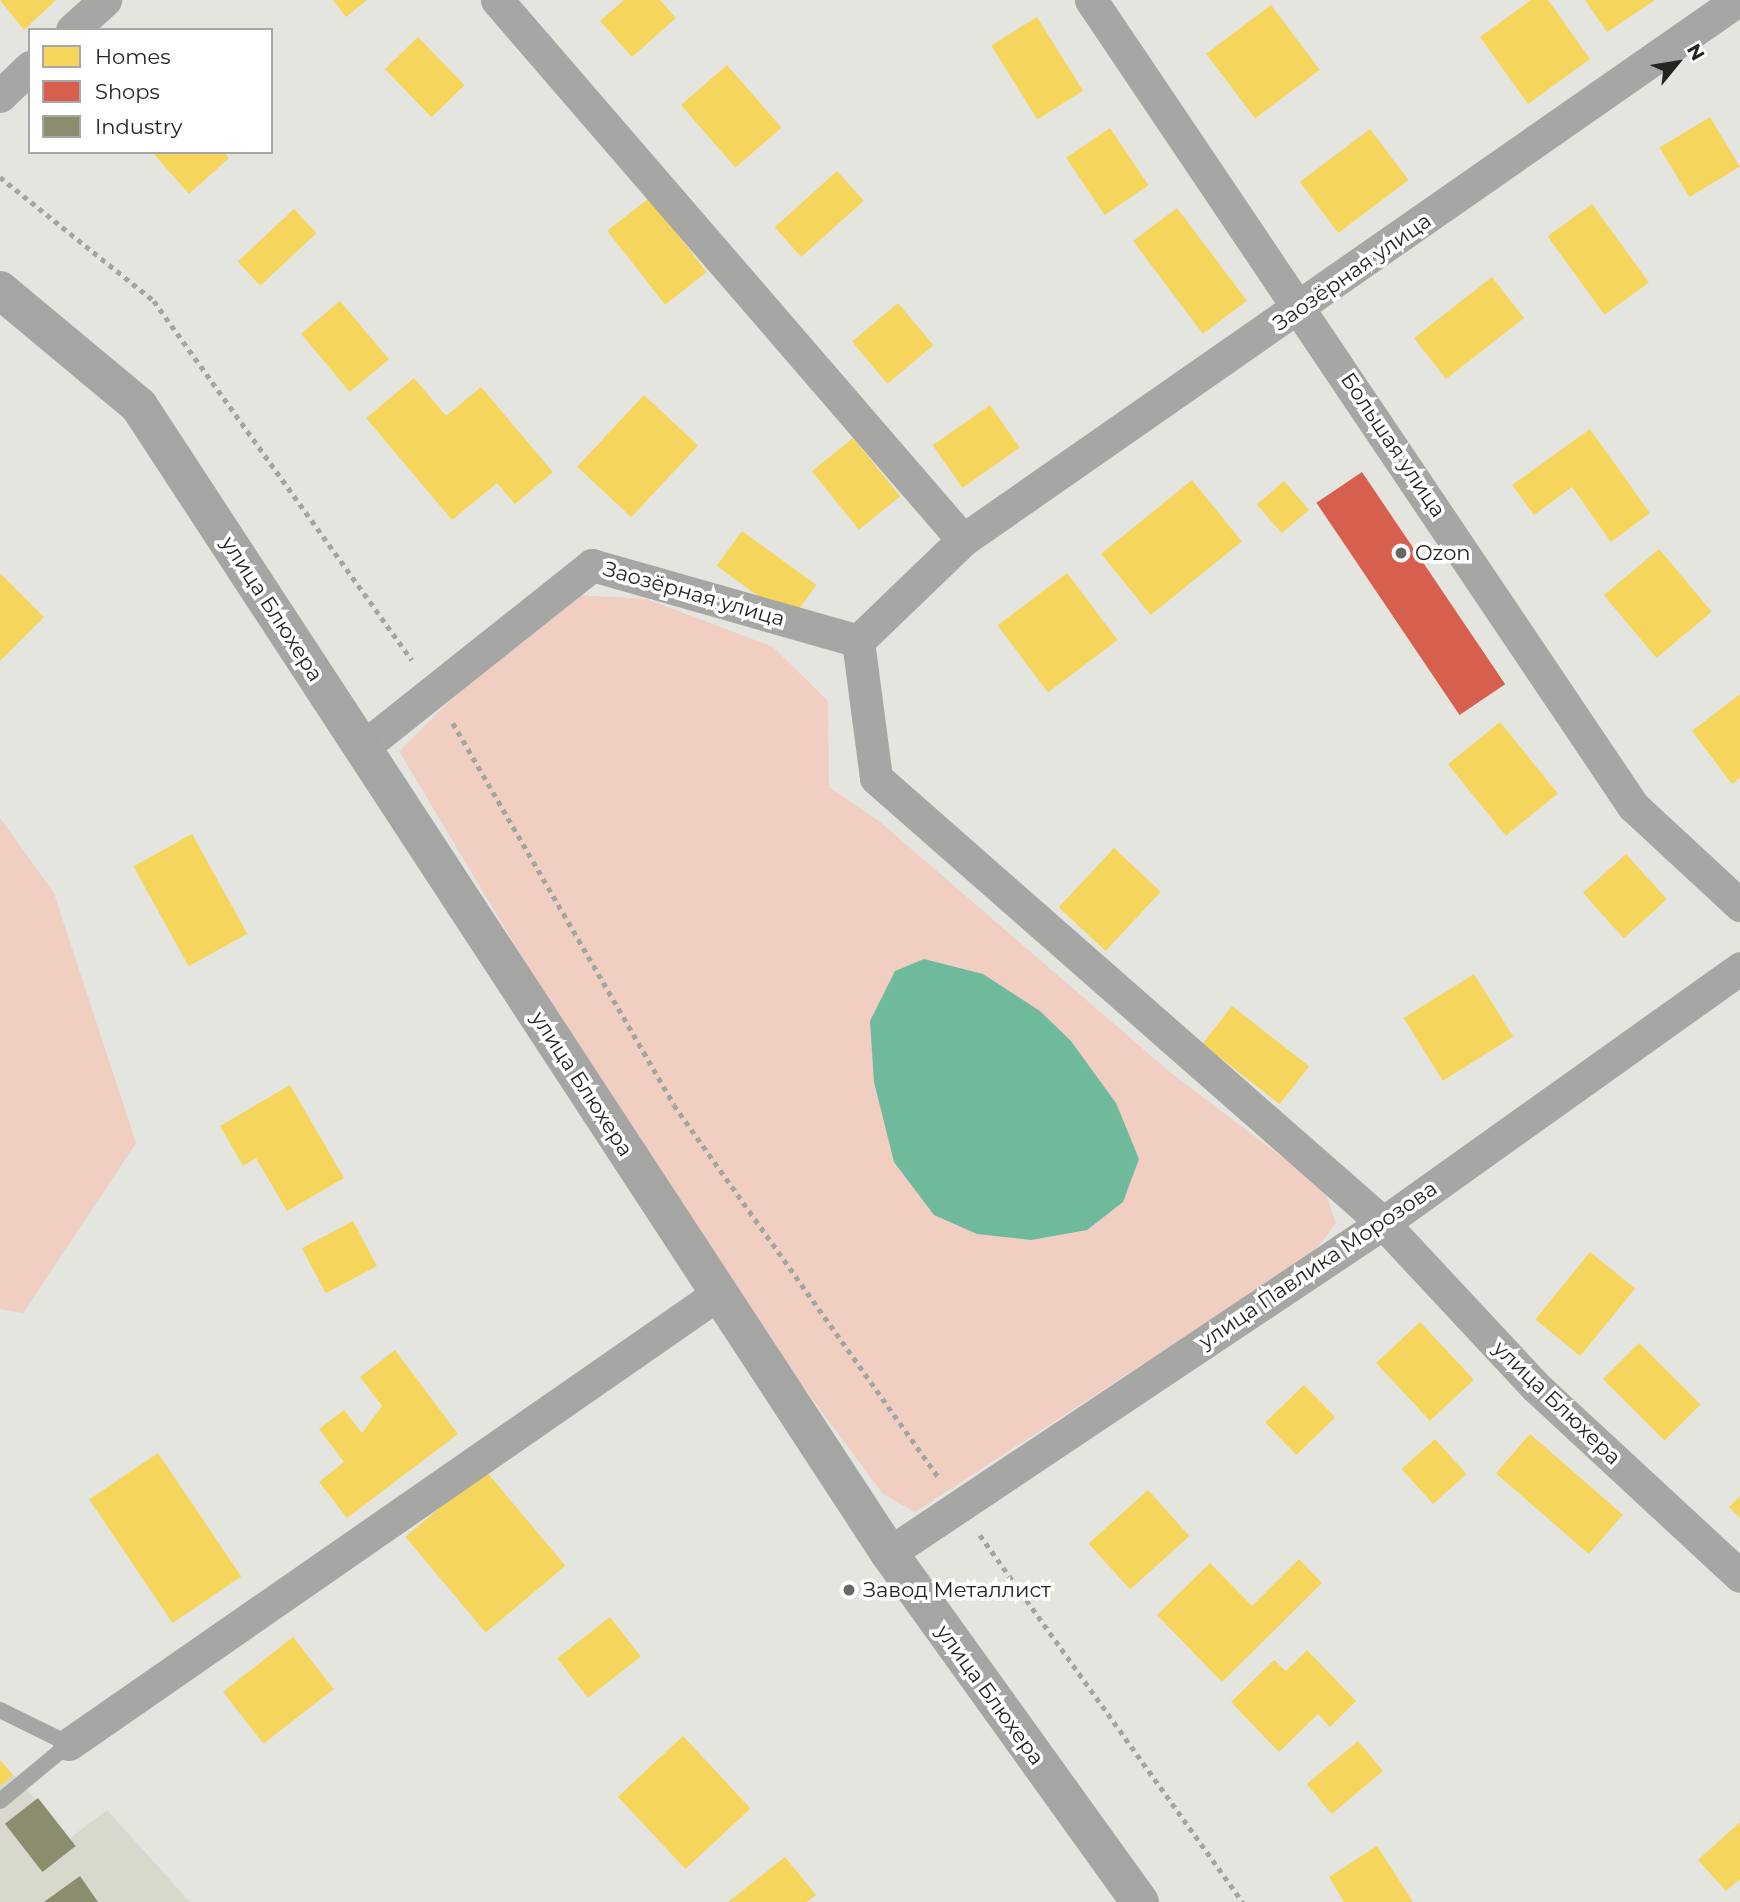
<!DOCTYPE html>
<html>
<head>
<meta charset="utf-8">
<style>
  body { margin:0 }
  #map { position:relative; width:1740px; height:1902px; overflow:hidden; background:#e5e5e0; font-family:Montserrat,sans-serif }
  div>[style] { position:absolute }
  .built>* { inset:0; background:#d8d8cd }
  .green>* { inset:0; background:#f1cec2 }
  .water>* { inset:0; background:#6fba9b }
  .homes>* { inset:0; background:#f6d55c; transform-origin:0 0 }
  .shops>* { inset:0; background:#d6604d; transform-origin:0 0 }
  .industry>* { inset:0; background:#8c8c6e; transform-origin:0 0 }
  .path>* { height:4.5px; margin-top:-2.25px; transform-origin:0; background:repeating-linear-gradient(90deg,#a4a4a2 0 5px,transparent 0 10px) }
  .lane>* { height:16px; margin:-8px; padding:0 8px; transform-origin:8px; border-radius:8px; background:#a6a7a4 }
  .street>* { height:33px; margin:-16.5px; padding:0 16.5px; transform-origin:16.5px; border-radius:16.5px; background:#a6a7a4 }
  .secondary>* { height:38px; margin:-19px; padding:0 19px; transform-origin:19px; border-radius:19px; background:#a5a6a4 }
  .dots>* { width:19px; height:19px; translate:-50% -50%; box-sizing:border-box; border:4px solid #fff; border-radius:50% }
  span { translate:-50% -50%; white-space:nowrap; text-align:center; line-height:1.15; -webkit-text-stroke:7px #fff; paint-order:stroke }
  .street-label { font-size:21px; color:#242421 }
  .poi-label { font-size:21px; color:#242421 }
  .left { translate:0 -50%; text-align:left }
  .legend { position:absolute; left:28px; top:28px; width:245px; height:126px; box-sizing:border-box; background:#fff; border:2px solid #a7a7a6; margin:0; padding:9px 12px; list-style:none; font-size:21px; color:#242421 }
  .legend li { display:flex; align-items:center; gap:14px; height:35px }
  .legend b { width:35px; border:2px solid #a7a7a6 }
  .north { position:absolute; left:1642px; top:28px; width:70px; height:70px; -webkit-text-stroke:5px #fff; paint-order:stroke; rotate:60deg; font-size:19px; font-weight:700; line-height:28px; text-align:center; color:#242421 }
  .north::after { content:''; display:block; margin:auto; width:24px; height:32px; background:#242421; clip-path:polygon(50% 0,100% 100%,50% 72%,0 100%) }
</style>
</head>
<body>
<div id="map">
  <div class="built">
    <div style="clip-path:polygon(0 1760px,70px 1838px,107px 1810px,190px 1902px,0 1902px)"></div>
  </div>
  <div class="green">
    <div style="clip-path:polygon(evenodd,580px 595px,647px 599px,773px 647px,828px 701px,829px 787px,880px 822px,1171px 1073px,1324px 1189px,1336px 1223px,1325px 1238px,1309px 1256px,915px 1512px,883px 1494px,740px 1302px,516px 947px,399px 751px,473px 678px,580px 595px,1040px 1011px,1071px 1041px,1116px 1103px,1040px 1011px)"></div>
    <div style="clip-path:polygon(0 818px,54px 893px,136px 1143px,23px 1313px,0 1309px)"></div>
  </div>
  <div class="water">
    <div style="clip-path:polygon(924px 959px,983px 974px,1040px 1011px,1071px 1041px,1116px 1103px,1139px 1159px,1123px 1202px,1087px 1230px,1031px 1240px,977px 1234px,934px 1215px,894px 1162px,874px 1082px,870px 1021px,895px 971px)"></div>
  </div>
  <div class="homes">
    <div style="clip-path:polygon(0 0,56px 0,24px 30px)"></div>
    <div style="clip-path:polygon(333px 0,367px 0,346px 17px)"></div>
    <div style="clip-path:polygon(624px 0,660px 0,676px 18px,632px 57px,600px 21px)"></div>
    <div style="clip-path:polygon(1531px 0,1548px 0,1590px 59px,1528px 104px,1480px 37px)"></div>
    <div style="clip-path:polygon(1585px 0,1655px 0,1607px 32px)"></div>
    <div style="left:1271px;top:5px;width:81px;height:81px;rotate:53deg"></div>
    <div style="left:1037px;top:17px;width:87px;height:54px;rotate:58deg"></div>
    <div style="left:418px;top:37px;width:67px;height:46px;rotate:46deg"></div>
    <div style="left:727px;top:65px;width:83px;height:61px;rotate:49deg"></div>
    <div style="left:1710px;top:117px;width:58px;height:59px;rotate:59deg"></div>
    <div style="left:1110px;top:128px;width:69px;height:53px;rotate:56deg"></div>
    <div style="left:1370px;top:129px;width:64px;height:88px;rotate:53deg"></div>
    <div style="clip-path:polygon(152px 152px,224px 152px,229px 158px,189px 194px)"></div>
    <div style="left:837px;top:171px;width:40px;height:84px;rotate:48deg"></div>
    <div style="left:649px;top:198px;width:94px;height:53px;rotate:52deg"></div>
    <div style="left:1592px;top:204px;width:97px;height:55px;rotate:54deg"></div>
    <div style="left:1177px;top:208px;width:116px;height:55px;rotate:53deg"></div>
    <div style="left:294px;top:209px;width:33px;height:77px;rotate:47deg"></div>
    <div style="left:1492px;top:277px;width:52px;height:99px;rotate:52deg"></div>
    <div style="left:340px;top:301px;width:76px;height:51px;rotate:50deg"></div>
    <div style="left:898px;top:303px;width:55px;height:60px;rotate:50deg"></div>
    <div style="clip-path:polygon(414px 378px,446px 416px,481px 387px,553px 472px,515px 504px,497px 483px,452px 520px,366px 418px)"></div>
    <div style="left:644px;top:395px;width:74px;height:98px;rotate:43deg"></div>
    <div style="left:990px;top:405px;width:52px;height:70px;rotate:55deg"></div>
    <div style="clip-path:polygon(1590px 429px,1650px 513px,1611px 542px,1572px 487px,1534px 515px,1512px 485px)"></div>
    <div style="left:853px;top:438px;width:75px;height:53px;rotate:51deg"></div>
    <div style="left:1192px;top:480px;width:79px;height:117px;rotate:51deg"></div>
    <div style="left:1284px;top:481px;width:38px;height:36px;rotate:49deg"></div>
    <div style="left:742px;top:531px;width:92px;height:43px;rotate:36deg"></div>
    <div style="left:1659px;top:549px;width:82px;height:72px;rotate:50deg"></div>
    <div style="clip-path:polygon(0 573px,44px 617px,0 661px)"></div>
    <div style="left:1067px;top:573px;width:84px;height:87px;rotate:53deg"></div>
    <div style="clip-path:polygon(1740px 694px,1740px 778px,1732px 784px,1692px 731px)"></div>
    <div style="left:1500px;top:722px;width:92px;height:67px;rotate:51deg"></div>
    <div style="left:192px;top:834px;width:114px;height:67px;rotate:61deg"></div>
    <div style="left:1114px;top:848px;width:64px;height:81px;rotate:43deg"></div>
    <div style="left:1626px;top:854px;width:61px;height:58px;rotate:48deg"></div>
    <div style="left:1474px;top:974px;width:74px;height:83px;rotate:58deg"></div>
    <div style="left:1232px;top:1006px;width:98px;height:48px;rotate:38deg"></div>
    <div style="clip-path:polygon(290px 1085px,344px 1178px,287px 1211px,256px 1158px,243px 1166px,220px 1126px)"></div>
    <div style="left:353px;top:1221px;width:51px;height:58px;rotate:62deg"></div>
    <div style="left:1590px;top:1252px;width:58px;height:87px;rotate:39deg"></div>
    <div style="left:1420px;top:1322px;width:79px;height:60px;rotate:47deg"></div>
    <div style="left:1639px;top:1343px;width:87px;height:51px;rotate:45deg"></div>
    <div style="clip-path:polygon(395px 1350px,458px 1434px,347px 1518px,319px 1482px,344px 1462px,319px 1429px,344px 1410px,362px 1433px,382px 1406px,360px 1377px)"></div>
    <div style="left:1304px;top:1385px;width:45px;height:54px;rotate:46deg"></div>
    <div style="left:1530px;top:1434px;width:123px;height:52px;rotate:41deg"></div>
    <div style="left:1435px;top:1439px;width:47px;height:45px;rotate:48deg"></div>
    <div style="left:158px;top:1453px;width:149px;height:83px;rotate:56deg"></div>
    <div style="left:485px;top:1470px;width:125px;height:104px;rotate:50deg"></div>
    <div style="left:1148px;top:1490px;width:62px;height:80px;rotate:48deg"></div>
    <div style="clip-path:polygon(1740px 1496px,1740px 1518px,1729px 1507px)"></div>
    <div style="clip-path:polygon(1299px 1559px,1322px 1583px,1222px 1682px,1157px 1615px,1210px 1563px,1252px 1606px)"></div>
    <div style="left:610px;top:1617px;width:50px;height:67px;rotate:52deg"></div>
    <div style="left:293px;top:1637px;width:66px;height:89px;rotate:52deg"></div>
    <div style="clip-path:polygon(1307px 1650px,1356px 1701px,1330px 1727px,1318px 1714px,1279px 1752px,1231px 1702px,1274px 1660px,1286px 1671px)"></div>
    <div style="left:683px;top:1736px;width:99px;height:89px;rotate:47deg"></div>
    <div style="left:1358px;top:1741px;width:39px;height:67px;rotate:50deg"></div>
    <div style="clip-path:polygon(0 1760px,13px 1775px,0 1786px)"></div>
    <div style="clip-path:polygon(1740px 1822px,1740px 1879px,1726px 1891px,1698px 1860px)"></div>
    <div style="clip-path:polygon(1377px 1846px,1413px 1902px,1344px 1902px,1329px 1877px)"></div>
    <div style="clip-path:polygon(785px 1857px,816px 1895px,807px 1902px,728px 1902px)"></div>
  </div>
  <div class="shops">
    <div style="left:1362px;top:472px;width:256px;height:55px;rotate:56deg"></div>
  </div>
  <div class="industry">
    <div style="left:38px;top:1798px;width:61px;height:42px;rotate:52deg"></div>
    <div style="clip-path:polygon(80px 1876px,98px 1902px,44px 1902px)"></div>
  </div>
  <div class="path">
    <div style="left:0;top:177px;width:198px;rotate:38.8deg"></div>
    <div style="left:154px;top:301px;width:442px;rotate:54.3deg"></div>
    <div style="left:453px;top:723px;width:441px;rotate:59.9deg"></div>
    <div style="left:674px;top:1105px;width:456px;rotate:54.6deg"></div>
    <div style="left:980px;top:1535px;width:452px;rotate:54.4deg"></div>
  </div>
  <div class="lane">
    <div style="left:0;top:1710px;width:77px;rotate:26.2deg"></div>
    <div style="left:69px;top:1744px;width:89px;rotate:140.4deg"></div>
  </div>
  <div class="street">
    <div style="left:497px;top:0;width:713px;rotate:49.21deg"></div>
    <div style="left:1091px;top:0;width:971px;rotate:56.08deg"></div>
    <div style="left:1633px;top:806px;width:146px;rotate:42.8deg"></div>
    <div style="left:72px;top:30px;width:45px;rotate:-42.3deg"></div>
    <div style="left:0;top:96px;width:42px;rotate:-44deg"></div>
    <div style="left:858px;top:641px;width:138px;rotate:82.5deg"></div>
    <div style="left:876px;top:778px;width:675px;rotate:41.27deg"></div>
    <div style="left:1383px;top:1223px;width:224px;rotate:47deg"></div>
    <div style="left:1536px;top:1387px;width:278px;rotate:42.8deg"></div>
    <div style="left:362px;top:748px;width:294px;rotate:-38.5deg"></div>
    <div style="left:592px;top:565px;width:277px;rotate:15.9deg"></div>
    <div style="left:858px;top:641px;width:146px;rotate:-43.9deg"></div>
    <div style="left:963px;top:540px;width:945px;rotate:-34.87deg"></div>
    <div style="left:889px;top:1553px;width:594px;rotate:-33.74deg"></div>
    <div style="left:1383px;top:1223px;width:439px;rotate:-35.5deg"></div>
    <div style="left:69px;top:1744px;width:791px;rotate:-34.75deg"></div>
  </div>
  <div class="secondary">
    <div style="left:0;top:290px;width:181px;rotate:39.8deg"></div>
    <div style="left:139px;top:406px;width:1370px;rotate:56.82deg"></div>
    <div style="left:889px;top:1553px;width:430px;rotate:54.3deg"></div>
  </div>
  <div class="dots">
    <div style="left:1401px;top:553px;background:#686864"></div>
    <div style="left:849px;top:1590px;background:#686864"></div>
  </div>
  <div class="street-label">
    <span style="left:1352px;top:272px;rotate:-35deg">Заозёрная улица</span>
    <span style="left:1393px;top:445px;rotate:56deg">Большая улица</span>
    <span style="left:694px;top:594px;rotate:16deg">Заозёрная улица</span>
    <span style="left:272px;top:609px;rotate:57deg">улица Блюхера</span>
    <span style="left:582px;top:1084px;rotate:57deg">улица Блюхера</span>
    <span style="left:1318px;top:1265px;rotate:-34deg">улица Павлика Морозова</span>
    <span style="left:1557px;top:1403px;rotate:44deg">улица Блюхера</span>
    <span style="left:990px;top:1695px;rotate:54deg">улица Блюхера</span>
  </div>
  <div class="poi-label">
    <span class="left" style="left:1415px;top:553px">Ozon</span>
    <span class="left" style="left:863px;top:1590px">Завод Металлист</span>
  </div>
  <ul class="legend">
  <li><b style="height:19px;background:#f6d55c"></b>Homes</li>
  <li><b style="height:19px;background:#d6604d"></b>Shops</li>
  <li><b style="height:19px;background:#8c8c6e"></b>Industry</li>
  </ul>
  <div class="north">N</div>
</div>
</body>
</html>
